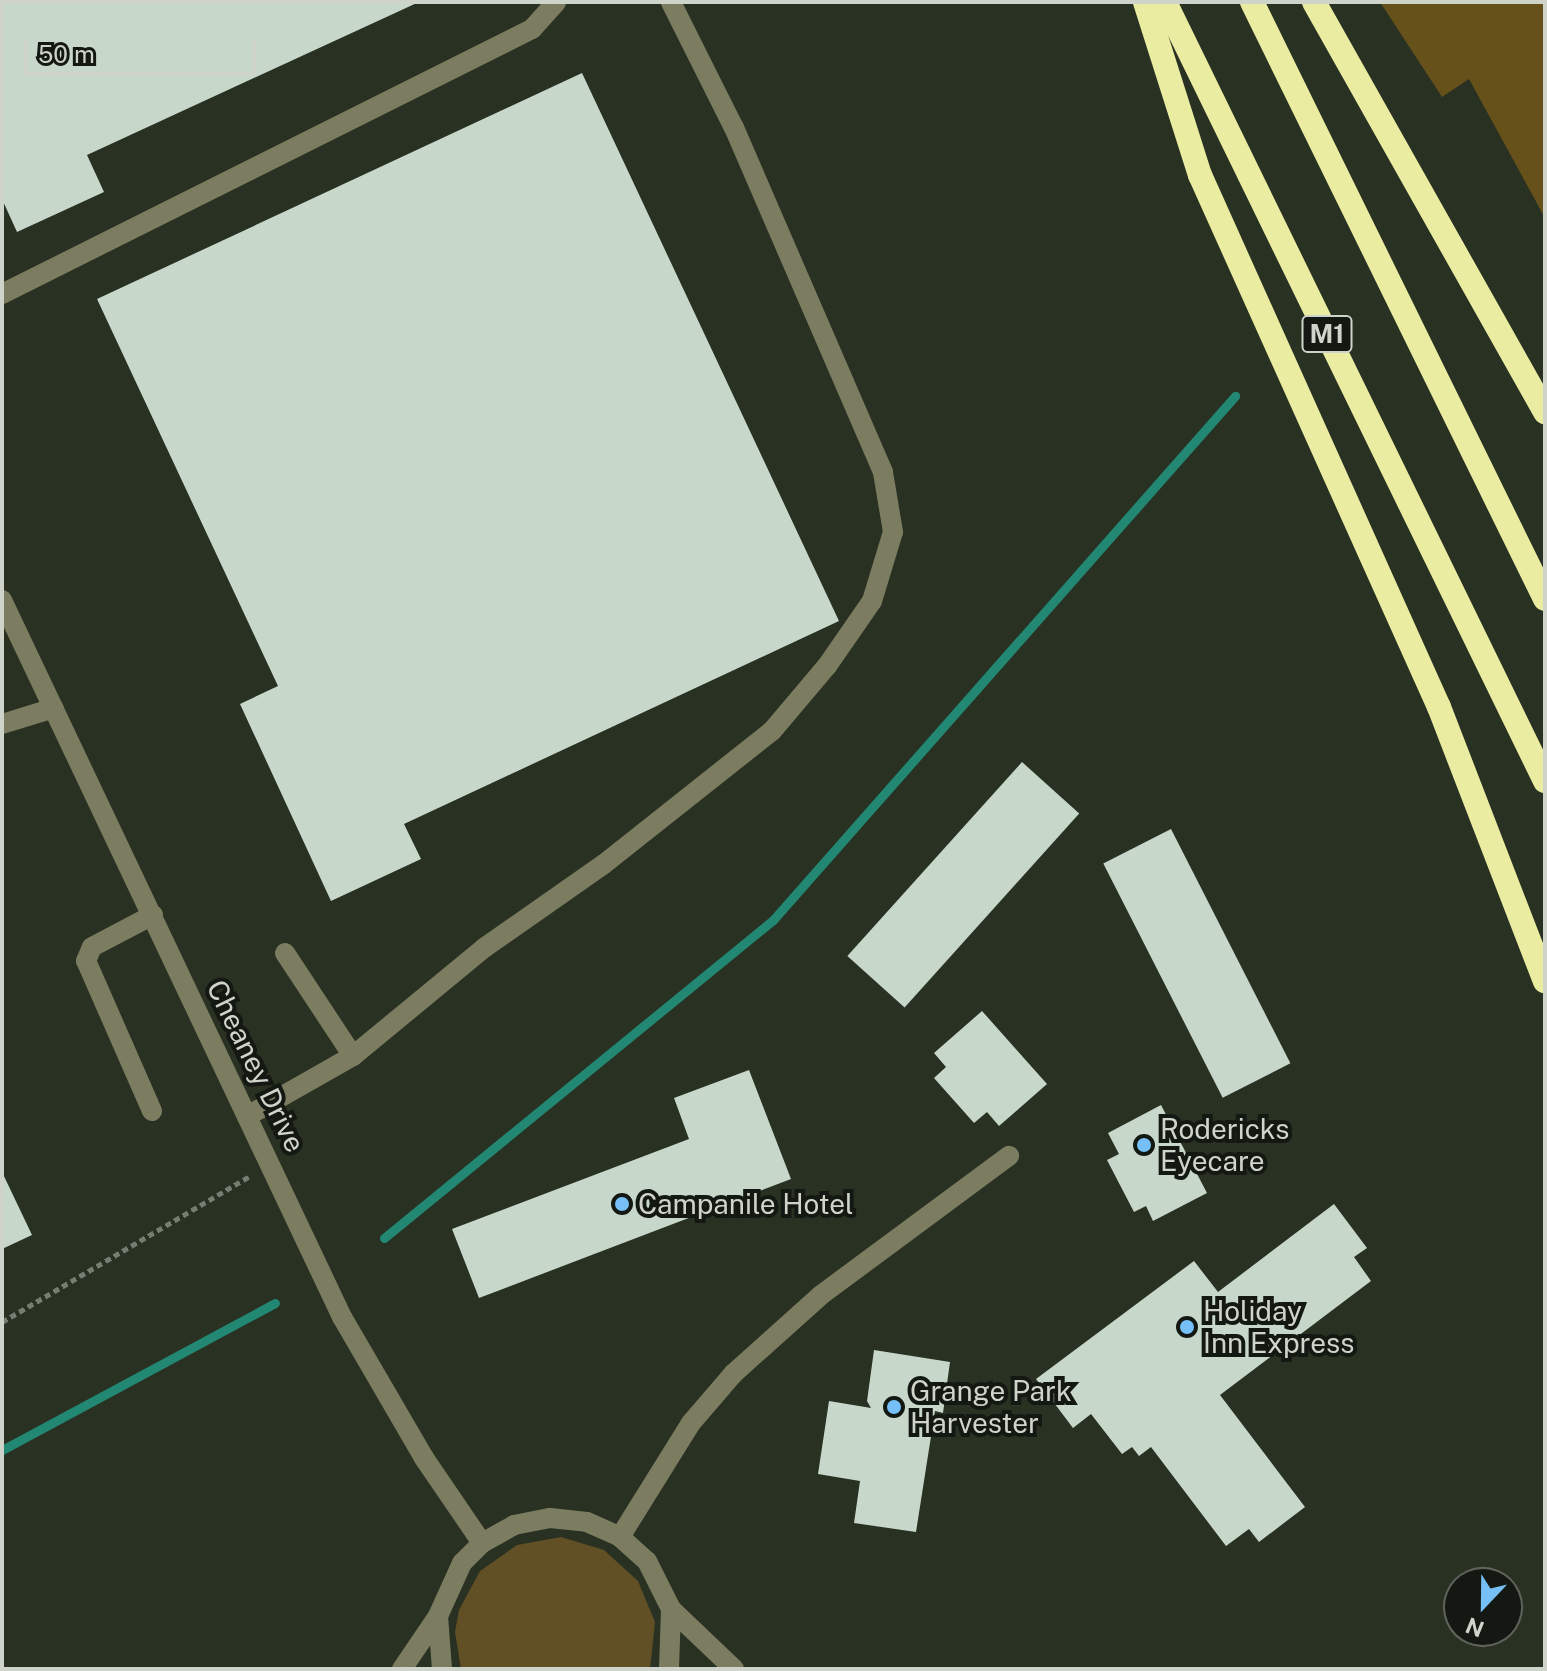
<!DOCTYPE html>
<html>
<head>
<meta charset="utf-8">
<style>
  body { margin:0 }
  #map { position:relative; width:1547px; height:1671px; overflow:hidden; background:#293123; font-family:"Public Sans",sans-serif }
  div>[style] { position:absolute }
  .green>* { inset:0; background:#614f25 }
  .forest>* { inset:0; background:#66511a }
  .stream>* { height:9px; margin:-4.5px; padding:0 4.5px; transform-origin:4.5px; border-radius:4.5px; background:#228773 }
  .building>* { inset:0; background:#c7d8cb; transform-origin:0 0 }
  .path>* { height:5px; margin-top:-2.5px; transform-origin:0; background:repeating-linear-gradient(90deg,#767c71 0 6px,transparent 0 10px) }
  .minor>* { height:20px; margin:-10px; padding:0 10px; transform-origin:10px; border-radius:10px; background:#7c7d60 }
  .highway>* { height:24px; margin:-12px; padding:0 12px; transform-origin:12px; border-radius:12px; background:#eaeca1 }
  .dots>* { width:22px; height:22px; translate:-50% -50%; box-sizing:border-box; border:4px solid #141812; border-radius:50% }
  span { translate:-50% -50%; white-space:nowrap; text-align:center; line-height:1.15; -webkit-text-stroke:8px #141812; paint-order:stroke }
  .shield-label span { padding:2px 6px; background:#141812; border:2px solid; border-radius:6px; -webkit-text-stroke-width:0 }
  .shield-label { font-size:26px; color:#cfd4cb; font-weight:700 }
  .street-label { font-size:28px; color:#cfd4cb }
  .poi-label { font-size:28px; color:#cfd4cb }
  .left { translate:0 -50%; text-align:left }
  .frame { position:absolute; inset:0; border:4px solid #cfd4cb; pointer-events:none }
  .north { position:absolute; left:1443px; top:1567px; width:80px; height:80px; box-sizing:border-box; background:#141812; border:2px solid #5f635c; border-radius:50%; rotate:202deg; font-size:22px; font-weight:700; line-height:32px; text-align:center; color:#cfd4cb }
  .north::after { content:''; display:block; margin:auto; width:28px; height:36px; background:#76c0f7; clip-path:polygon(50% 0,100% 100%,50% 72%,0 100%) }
  .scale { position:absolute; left:24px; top:40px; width:232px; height:36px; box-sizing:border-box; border:4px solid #cfd4cb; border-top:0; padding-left:10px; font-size:24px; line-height:28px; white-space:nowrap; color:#cfd4cb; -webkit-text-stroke:6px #141812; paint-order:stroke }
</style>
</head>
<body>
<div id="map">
  <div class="green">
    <div style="clip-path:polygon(561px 1537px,604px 1550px,638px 1581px,655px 1622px,650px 1669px,461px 1669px,455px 1632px,459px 1610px,480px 1571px,517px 1545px)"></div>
  </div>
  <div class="forest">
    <div style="clip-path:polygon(1380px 2px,1545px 2px,1545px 218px,1469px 79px,1442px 97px)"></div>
  </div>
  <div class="stream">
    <div style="left:384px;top:1238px;width:502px;rotate:-39.27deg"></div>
    <div style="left:773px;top:920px;width:699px;rotate:-48.6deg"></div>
    <div style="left:2px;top:1450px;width:310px;rotate:-28.3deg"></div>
  </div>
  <div class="building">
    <div style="clip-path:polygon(2px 2px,419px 2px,87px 155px,104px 192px,17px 232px,2px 199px)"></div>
    <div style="clip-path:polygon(582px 73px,839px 621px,404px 824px,421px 859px,331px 901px,240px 704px,278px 686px,97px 299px)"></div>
    <div style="left:1022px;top:762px;width:77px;height:261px;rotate:42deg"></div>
    <div style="left:1171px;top:829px;width:263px;height:76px;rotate:63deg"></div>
    <div style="clip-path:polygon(982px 1011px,1047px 1084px,999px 1126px,987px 1112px,974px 1123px,934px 1078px,946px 1067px,934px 1053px)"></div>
    <div style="clip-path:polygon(749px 1070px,791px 1179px,479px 1298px,452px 1229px,689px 1139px,674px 1098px)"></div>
    <div style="clip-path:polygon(1161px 1105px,1207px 1193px,1153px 1221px,1146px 1206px,1134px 1212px,1107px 1160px,1119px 1154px,1108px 1133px)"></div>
    <div style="clip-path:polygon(2px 1172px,32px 1235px,2px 1249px)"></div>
    <div style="clip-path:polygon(1334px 1204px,1367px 1248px,1354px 1257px,1371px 1281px,1220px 1395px,1305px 1507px,1259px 1542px,1249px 1529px,1226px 1546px,1151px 1447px,1139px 1456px,1132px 1447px,1122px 1454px,1091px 1414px,1073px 1428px,1036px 1379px,1194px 1261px,1218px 1292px)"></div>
    <div style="clip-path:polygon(874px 1350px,950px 1362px,943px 1413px,935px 1411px,916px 1532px,854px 1523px,860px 1481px,818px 1474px,829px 1401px,871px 1408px,867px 1401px)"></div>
  </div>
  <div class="path">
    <div style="left:2px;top:1322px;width:288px;rotate:-30.5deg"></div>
  </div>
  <div class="minor">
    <div style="left:2px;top:294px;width:593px;rotate:-26.57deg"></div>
    <div style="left:532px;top:29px;width:36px;rotate:-48deg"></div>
    <div style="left:2px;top:600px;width:794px;rotate:64.63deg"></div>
    <div style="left:342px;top:1317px;width:163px;rotate:59.8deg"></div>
    <div style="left:424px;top:1458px;width:103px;rotate:55.7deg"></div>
    <div style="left:2px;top:724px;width:54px;rotate:-17.1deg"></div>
    <div style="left:285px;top:953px;width:123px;rotate:56.6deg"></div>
    <div style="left:152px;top:1111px;width:164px;rotate:-113.7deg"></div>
    <div style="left:86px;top:961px;width:15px;rotate:-67deg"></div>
    <div style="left:92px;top:947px;width:69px;rotate:-27.7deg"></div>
    <div style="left:249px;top:1115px;width:120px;rotate:-29.6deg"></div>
    <div style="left:353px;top:1056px;width:170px;rotate:-39.5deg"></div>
    <div style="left:484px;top:948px;width:146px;rotate:-35deg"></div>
    <div style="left:604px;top:864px;width:214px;rotate:-38.4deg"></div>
    <div style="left:772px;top:731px;width:85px;rotate:-49.8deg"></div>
    <div style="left:827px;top:666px;width:79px;rotate:-55.3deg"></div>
    <div style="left:872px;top:601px;width:72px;rotate:-73.1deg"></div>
    <div style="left:893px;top:532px;width:61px;rotate:-99.5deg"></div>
    <div style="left:883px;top:472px;width:375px;rotate:-113.4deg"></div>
    <div style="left:734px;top:128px;width:141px;rotate:-116.6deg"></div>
    <div style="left:620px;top:1537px;width:134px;rotate:-58.1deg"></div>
    <div style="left:691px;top:1423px;width:65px;rotate:-49.4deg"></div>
    <div style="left:733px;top:1374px;width:118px;rotate:-41.9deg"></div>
    <div style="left:821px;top:1295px;width:234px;rotate:-36.5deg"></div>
    <div style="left:671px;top:1609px;width:87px;rotate:43.6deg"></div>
    <div style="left:402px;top:1669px;width:64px;rotate:-55.8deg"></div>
    <div style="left:442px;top:1669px;width:53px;rotate:-94.3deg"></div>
    <div style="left:438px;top:1616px;width:58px;rotate:-65.6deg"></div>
    <div style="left:462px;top:1563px;width:28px;rotate:-45deg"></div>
    <div style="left:482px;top:1543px;width:37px;rotate:-29deg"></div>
    <div style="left:514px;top:1525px;width:37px;rotate:-11deg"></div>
    <div style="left:550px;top:1518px;width:37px;rotate:6deg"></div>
    <div style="left:587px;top:1522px;width:36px;rotate:24deg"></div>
    <div style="left:620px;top:1537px;width:36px;rotate:42deg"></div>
    <div style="left:647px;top:1561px;width:54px;rotate:63.4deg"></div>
    <div style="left:671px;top:1609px;width:60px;rotate:91.9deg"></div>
  </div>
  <div class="highway">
    <div style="left:1145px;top:2px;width:182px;rotate:72.4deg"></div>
    <div style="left:1200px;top:175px;width:583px;rotate:65.81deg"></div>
    <div style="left:1439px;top:707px;width:294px;rotate:68.9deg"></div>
    <div style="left:1165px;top:2px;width:867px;rotate:64deg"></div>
    <div style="left:1252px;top:2px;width:665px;rotate:63.86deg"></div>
    <div style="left:1314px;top:2px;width:471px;rotate:60.6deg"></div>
  </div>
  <div class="dots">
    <div style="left:1144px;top:1145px;background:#76c0f7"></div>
    <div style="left:622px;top:1204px;background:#76c0f7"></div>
    <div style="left:1187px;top:1327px;background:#76c0f7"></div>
    <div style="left:894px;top:1407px;background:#76c0f7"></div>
  </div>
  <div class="shield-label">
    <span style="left:1327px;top:334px">M1</span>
  </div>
  <div class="street-label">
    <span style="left:256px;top:1066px;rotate:64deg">Cheaney Drive</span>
  </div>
  <div class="poi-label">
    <span class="left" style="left:1160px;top:1145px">Rodericks<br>Eyecare</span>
    <span class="left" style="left:638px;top:1204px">Campanile Hotel</span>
    <span class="left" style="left:1203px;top:1327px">Holiday<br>Inn Express</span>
    <span class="left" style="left:910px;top:1407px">Grange Park<br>Harvester</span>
  </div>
  <div class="frame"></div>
  <div class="north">N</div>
  <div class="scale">50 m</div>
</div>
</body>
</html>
